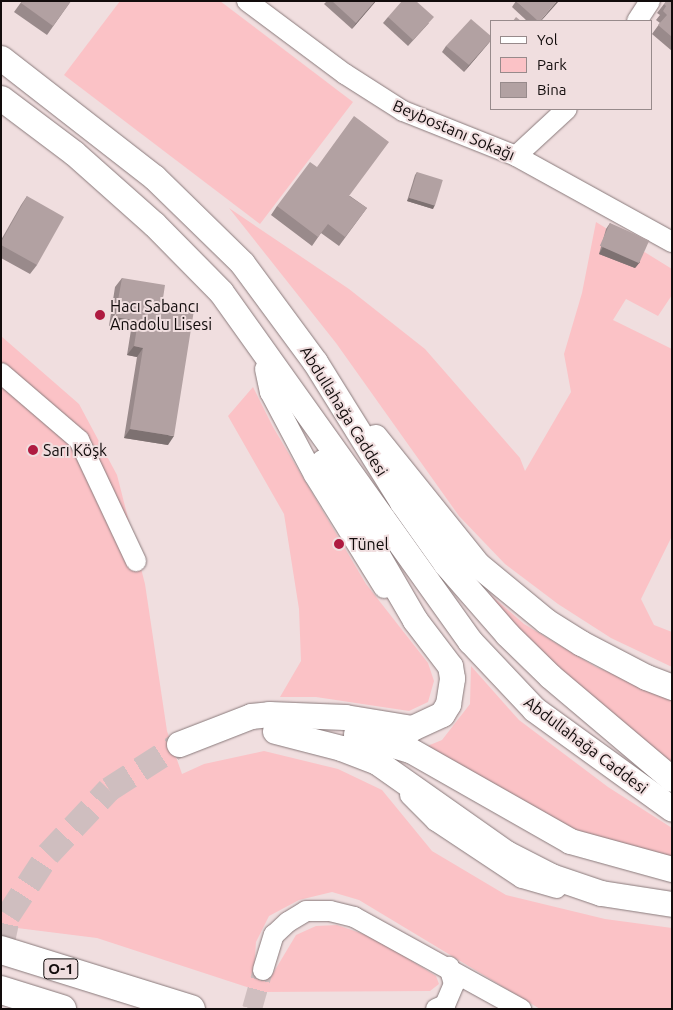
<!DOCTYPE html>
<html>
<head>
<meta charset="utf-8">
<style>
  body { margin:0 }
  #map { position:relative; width:673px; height:1010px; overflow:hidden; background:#f0dedf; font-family:Ubuntu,sans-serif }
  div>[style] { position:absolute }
  .green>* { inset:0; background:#fbc2c6 }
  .minor-tunnel>* { height:20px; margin-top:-10px; transform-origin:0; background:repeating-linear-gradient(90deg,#cfbebf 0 20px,transparent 0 30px) }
  .major-tunnel>* { height:25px; margin-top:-12.5px; transform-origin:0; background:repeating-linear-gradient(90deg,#cfbebf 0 25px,transparent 0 37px) }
  .roads { filter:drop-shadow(0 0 1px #897a7b) drop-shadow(0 0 1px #897a7b) }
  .minor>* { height:20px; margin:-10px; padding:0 10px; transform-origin:10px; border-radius:10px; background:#fff }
  .major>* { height:25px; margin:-12.5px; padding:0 12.5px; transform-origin:12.5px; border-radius:12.5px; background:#fff }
  .highway>* { height:28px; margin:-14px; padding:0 14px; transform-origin:14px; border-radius:14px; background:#fff }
  .wall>* { inset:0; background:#998a8b }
  .shaded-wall>* { inset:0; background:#7d7171 }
  .building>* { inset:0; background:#b2a1a2; transform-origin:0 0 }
  .dots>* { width:14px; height:14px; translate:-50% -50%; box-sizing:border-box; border:2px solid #f0dedf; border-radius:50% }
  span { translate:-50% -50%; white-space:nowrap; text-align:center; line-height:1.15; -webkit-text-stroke:4px #f0dedf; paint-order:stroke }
  .shield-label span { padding:1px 4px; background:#f0dedf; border:1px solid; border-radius:4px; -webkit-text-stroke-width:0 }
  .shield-label { font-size:15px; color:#120c0c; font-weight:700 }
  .street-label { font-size:16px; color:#120c0c }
  .poi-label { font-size:16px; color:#120c0c }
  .left { translate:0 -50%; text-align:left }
  .frame { position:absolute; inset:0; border:2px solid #120c0c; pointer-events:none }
  .legend { position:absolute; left:490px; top:20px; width:162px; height:90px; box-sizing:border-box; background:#f0dedf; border:1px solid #978a8b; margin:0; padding:6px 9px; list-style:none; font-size:15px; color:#120c0c }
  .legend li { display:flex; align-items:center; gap:10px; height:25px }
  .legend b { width:25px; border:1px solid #978a8b }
</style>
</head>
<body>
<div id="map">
  <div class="green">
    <div style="clip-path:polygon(120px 1px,220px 1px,353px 102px,260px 224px,64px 75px)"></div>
    <div style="clip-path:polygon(229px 208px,349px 289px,425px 349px,520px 458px,525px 471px,571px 392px,564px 354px,582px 293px,596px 222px,672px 269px,672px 295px,658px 316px,626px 299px,613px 320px,672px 349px,672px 536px,641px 599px,654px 625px,672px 632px,672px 667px,611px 638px,558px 604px,505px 564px,459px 516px,336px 343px)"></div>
    <div style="clip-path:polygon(1px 336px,79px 404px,117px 475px,145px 584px,167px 731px,182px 774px,204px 764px,264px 751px,338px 769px,382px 790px,432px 851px,506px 895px,605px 919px,672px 928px,672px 1009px,540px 1009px,359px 900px,332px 892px,299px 900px,269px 916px,256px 942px,254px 971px,272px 975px,296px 935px,316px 926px,337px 925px,375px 938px,436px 976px,439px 984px,430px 991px,262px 992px,97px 938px,1px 926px)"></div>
    <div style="clip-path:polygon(253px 387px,273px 427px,366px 584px,428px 663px,434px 681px,428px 702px,409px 711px,316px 697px,280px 697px,301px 661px,299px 609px,284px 514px,228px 416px)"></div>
    <div style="clip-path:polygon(463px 571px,524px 624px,596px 667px,672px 698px,672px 765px,556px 674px)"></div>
    <div style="clip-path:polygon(471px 666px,519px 720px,608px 787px,672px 828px,672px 860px,591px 839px,420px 749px,442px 740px,470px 704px)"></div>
  </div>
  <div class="minor-tunnel">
    <div style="left:252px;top:1009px;width:41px;rotate:-74.2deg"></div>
  </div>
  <div class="major-tunnel">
    <div style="left:1px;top:948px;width:34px;rotate:-78deg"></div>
    <div style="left:8px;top:915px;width:73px;rotate:-56.7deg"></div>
    <div style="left:48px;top:854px;width:89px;rotate:-46.8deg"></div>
    <div style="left:109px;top:789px;width:83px;rotate:-32.7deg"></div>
  </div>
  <div class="roads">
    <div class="minor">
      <div style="left:247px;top:1px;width:122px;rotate:36.7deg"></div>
      <div style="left:345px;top:74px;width:69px;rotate:32.5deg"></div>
      <div style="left:403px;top:111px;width:122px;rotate:21.7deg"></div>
      <div style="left:516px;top:156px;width:178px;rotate:28.9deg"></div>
      <div style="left:637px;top:21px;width:24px;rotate:-57deg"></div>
      <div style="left:516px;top:156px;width:69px;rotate:-42.7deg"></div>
      <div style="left:265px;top:369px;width:24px;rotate:78deg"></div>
      <div style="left:270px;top:392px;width:94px;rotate:62.1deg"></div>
      <div style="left:314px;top:475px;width:133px;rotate:58.2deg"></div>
      <div style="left:1px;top:373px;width:103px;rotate:40.7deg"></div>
      <div style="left:79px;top:440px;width:134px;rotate:64.8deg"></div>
      <div style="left:410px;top:795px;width:37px;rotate:45deg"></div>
      <div style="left:436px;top:821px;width:103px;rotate:33.5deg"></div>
      <div style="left:522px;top:878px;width:36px;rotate:16deg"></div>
      <div style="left:263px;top:970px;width:37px;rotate:-73deg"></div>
      <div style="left:274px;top:935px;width:19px;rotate:-43deg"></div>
      <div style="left:288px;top:922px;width:21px;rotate:-31deg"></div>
      <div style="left:306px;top:911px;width:24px"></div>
      <div style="left:330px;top:911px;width:25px;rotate:14deg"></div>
      <div style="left:354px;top:917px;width:191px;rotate:28.9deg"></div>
      <div style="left:436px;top:1009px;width:10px;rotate:-24deg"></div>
      <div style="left:445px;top:1005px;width:23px;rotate:-67deg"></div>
      <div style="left:454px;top:984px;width:18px;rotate:-106deg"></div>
    </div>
    <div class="major">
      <div style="left:1px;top:58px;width:194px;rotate:37.9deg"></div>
      <div style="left:154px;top:177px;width:123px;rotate:44.3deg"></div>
      <div style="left:242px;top:263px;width:123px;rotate:53.6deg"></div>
      <div style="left:315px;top:362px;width:165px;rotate:58.1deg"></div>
      <div style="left:402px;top:502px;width:76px;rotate:54.6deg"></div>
      <div style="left:446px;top:564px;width:93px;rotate:48.9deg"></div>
      <div style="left:507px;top:634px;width:60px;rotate:44.3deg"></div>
      <div style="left:550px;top:676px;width:160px;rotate:40.2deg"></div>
      <div style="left:1px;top:98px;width:91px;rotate:37deg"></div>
      <div style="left:74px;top:153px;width:107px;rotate:41.6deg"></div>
      <div style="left:154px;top:224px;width:95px;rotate:45.4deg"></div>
      <div style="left:221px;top:292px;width:429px;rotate:54.5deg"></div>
      <div style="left:470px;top:641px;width:93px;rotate:46.7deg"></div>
      <div style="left:534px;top:709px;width:170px;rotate:35.9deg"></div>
      <div style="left:375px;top:437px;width:164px;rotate:51.2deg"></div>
      <div style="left:478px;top:565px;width:88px;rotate:39.5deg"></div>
      <div style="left:546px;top:621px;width:41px;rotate:32.2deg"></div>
      <div style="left:581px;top:643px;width:73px;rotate:27.6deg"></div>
      <div style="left:646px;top:677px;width:28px;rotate:21deg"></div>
      <div style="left:275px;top:731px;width:68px;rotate:14.4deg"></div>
      <div style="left:341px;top:748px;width:39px;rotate:21deg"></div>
      <div style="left:377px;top:762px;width:158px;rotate:35.2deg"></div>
      <div style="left:506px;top:853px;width:51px;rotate:27.1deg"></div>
      <div style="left:551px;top:876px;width:53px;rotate:18.8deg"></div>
      <div style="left:601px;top:893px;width:72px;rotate:8.8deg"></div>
      <div style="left:356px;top:734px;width:56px;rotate:16.5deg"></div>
      <div style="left:410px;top:750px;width:184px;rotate:29.6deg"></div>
      <div style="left:570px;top:841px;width:106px;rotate:15.4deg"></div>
      <div style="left:179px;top:744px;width:77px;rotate:-21.3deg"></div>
      <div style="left:251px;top:716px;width:18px;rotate:-6deg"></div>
      <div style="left:269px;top:714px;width:76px;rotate:2.3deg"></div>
      <div style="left:345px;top:717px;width:68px;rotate:9.3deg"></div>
      <div style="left:412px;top:728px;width:33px;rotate:-25deg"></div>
      <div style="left:442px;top:714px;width:12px;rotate:-59deg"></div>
      <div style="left:448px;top:704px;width:26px;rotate:-81deg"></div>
      <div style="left:452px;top:678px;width:12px;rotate:-99deg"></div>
      <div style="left:450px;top:666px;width:58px;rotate:-127.3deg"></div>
      <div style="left:415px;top:620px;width:183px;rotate:-120.2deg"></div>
    </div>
    <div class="highway">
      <div style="left:1px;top:950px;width:199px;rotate:17.3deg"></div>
      <div style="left:1px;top:990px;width:64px;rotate:17.3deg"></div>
    </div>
  </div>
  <div class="wall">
    <div style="clip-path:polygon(22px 1px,71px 1px,47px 35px,14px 12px)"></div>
    <div style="clip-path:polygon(327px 1px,376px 1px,352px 29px,324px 4px)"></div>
    <div style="clip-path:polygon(516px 1px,541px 21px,527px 21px,512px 7px)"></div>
    <div style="clip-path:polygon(672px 1px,672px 51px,652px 34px,660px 23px,656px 20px,660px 15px,657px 13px,664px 4px)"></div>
    <div style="clip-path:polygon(388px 17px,429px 23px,408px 46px,383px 23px)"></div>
    <div style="clip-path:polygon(492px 39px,464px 72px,442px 52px,446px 46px)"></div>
    <div style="clip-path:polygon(417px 172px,433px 209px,407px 201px,415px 175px)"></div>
    <div style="clip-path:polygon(27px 196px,37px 265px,30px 274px,1px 258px,1px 240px,21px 205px)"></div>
    <div style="clip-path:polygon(350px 196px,367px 208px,339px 246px,321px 233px,312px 246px,271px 215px,277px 206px)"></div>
    <div style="clip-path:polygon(610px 223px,640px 262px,635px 268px,599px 254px,606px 229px)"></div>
    <div style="clip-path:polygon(122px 278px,162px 305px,168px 445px,124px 438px,137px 357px,127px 355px,131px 330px,109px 326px,115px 287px)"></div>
  </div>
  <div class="shaded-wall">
    <div style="clip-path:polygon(375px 1px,376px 1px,352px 29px,356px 23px)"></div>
    <div style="clip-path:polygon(557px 1px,559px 1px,541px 21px,540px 21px)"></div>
    <div style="clip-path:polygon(492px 39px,488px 44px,464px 72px,469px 65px)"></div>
    <div style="clip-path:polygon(409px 198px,435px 205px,433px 209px,407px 201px)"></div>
    <div style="clip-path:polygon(603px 247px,640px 262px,635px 268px,599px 254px)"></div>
    <div style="clip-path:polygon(115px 317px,138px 321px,131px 330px,109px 326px)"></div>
    <div style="clip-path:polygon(134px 346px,143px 348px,137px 357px,127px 355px)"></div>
    <div style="clip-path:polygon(130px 429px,174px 436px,168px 445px,124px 438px)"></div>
  </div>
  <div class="building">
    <div style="clip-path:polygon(22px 1px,71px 1px,53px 26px,21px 3px)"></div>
    <div style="clip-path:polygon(332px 1px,375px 1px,356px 23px)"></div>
    <div style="clip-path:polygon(402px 1px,416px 1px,434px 17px,413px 40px,388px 17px)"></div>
    <div style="clip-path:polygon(516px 1px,557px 1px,540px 21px,538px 21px)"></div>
    <div style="clip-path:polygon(666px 1px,672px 1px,672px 37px,658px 25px,667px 15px,663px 11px,666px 6px,664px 4px)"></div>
    <div style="clip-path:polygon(516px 17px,521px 21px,513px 21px)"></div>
    <div style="clip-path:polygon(471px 19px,492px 37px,492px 39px,469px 65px,446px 46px)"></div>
    <div style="clip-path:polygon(354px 116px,389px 142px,349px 196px,367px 208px,345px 237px,328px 224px,318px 237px,277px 206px,310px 162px,317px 167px)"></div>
    <div style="left:417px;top:172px;width:27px;height:27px;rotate:17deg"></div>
    <div style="clip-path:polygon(27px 196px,64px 217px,37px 265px,1px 245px,1px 242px)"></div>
    <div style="left:610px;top:223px;width:43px;height:25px;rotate:24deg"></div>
    <div style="clip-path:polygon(122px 278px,165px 285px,162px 305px,194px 310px,174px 436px,130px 429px,143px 348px,134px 346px,138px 321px,115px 317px)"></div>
  </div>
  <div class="dots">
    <div style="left:100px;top:315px;background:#af1b41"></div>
    <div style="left:33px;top:450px;background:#af1b41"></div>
    <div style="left:339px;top:544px;background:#af1b41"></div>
  </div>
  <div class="shield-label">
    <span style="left:61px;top:969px">O-1</span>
  </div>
  <div class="street-label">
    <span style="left:454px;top:130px;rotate:23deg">Beybostanı Sokağı</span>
    <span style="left:344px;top:411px;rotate:58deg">Abdullahağa Caddesi</span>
    <span style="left:586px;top:745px;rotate:37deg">Abdullahağa Caddesi</span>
  </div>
  <div class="poi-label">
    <span class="left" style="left:110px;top:315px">Hacı Sabancı<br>Anadolu Lisesi</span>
    <span class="left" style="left:43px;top:450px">Sarı Köşk</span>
    <span class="left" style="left:349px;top:544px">Tünel</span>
  </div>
  <div class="frame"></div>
  <ul class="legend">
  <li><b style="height:6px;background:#fff"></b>Yol</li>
  <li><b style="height:14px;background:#fbc2c6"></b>Park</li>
  <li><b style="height:14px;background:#b2a1a2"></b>Bina</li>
  </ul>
</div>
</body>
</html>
